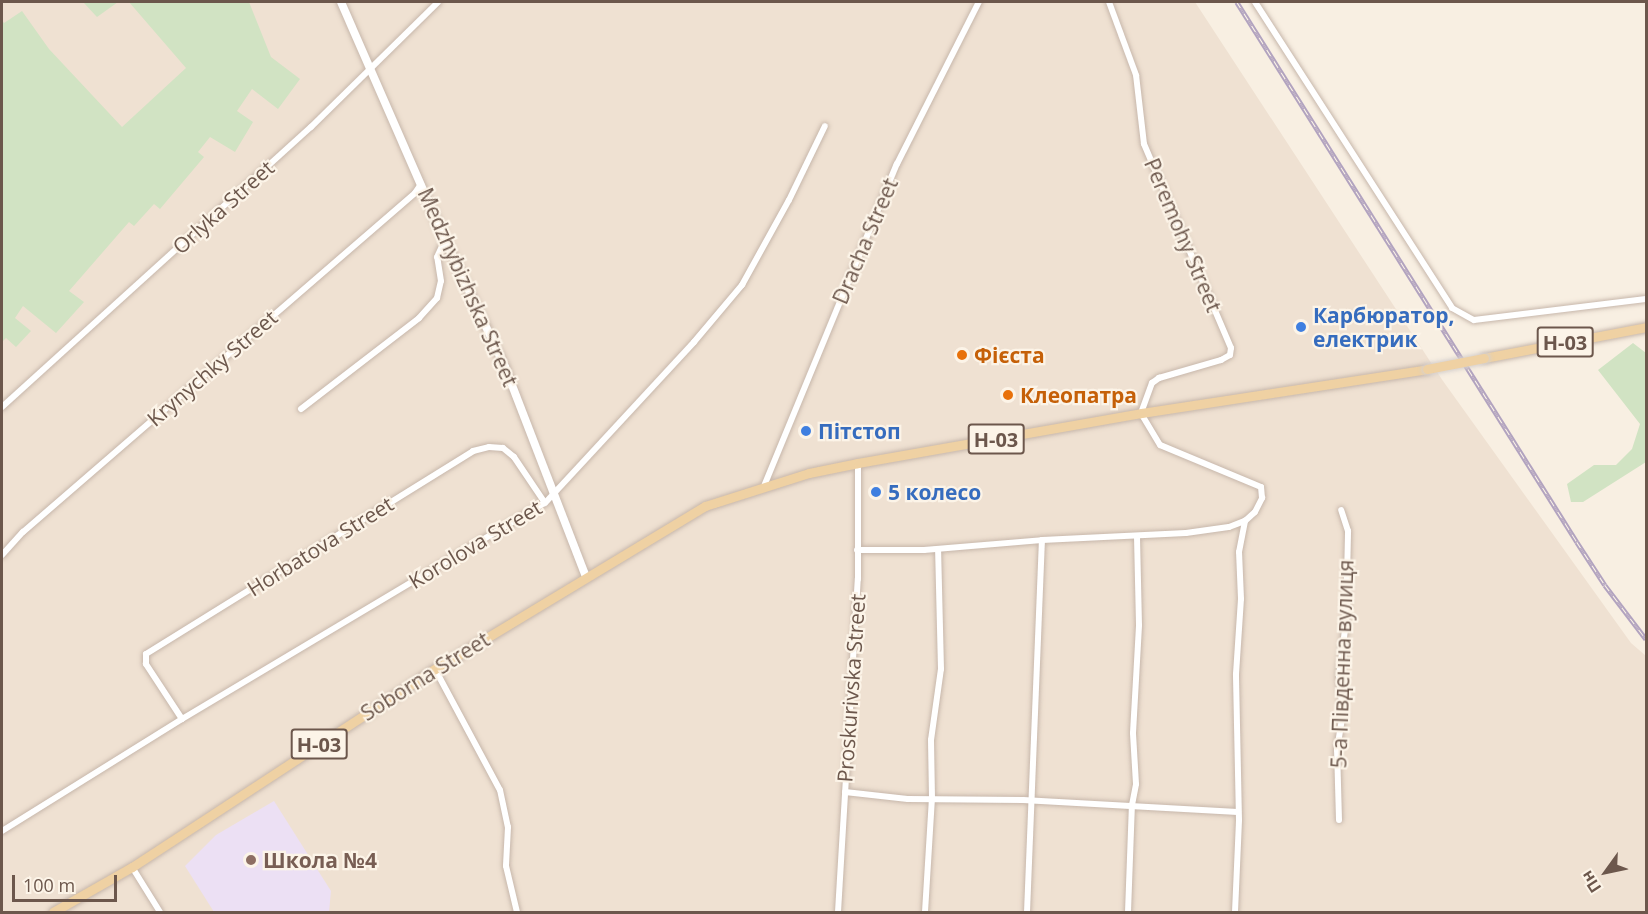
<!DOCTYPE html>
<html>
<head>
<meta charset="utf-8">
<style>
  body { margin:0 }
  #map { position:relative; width:1648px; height:914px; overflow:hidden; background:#f8efe2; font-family:"Open Sans",sans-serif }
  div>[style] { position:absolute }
  .residential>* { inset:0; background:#efe1d2 }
  .education>* { inset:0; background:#ece0f4 }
  .green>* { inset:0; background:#d1e3c3 }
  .roads { filter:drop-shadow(0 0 2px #c7b7ab) drop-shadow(0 0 2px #c7b7ab) }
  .minor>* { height:6px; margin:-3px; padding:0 3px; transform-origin:3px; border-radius:3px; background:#fff }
  .secondary>* { height:8px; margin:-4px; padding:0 4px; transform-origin:4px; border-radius:4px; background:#fff }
  .primary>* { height:9px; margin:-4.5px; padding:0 4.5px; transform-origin:4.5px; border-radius:4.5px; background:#efd1a3 }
  .rail>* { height:4.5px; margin-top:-2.25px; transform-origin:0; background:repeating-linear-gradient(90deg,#fcf4e8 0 7px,#b2a3bf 0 14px); box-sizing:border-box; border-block:2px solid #b2a3bf }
  .bridges { filter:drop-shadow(0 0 2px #d6d0cd) drop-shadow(0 0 2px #d6d0cd) }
  .primary-bridge>* { height:9px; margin:-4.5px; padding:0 4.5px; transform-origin:4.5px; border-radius:4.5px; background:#efd1a3 }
  .dots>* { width:16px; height:16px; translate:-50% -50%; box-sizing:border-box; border:3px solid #fcf4e8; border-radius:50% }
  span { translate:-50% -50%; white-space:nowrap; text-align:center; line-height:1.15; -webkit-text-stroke:4.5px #fcf4e8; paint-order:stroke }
  .shield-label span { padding:2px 4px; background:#fcf4e8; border:2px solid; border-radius:4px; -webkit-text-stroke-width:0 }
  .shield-label { font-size:20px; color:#6c574c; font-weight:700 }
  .street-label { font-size:21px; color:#6c574c }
  .shop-label { font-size:21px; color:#366cbe; font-weight:700 }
  .left { translate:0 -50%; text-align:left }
  .food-label { font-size:21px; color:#c56008; font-weight:700 }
  .education-label { font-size:21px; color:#785e54; font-weight:700 }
  .frame { position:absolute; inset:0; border:3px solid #6c574c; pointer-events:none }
  .north { position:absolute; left:1576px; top:842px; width:60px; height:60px; -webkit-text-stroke:4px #fcf4e8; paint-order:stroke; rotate:237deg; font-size:16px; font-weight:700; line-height:24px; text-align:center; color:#6c574c }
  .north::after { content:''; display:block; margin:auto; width:21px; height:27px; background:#6c574c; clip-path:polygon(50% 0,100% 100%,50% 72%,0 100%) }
  .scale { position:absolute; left:12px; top:875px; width:105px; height:27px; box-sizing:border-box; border:3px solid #6c574c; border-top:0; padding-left:8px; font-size:18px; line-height:21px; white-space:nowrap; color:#6c574c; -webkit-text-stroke:4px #fcf4e8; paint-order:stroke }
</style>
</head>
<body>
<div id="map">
  <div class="residential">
    <div style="clip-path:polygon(2px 2px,1195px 2px,1443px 381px,1631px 643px,1646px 656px,1646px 912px,2px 912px)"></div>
  </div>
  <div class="education">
    <div style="clip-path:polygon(274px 801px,331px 891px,329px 912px,214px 912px,185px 866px,216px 835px)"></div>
  </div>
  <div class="green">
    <div style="clip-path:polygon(83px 2px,118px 2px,97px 17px)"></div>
    <div style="clip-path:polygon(129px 2px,249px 2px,271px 57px,300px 79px,278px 109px,252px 89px,237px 111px,253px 122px,235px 152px,210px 137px,198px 152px,204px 157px,160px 209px,154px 204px,134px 226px,129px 222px,69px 291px,84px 302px,56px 333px,23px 306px,15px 318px,31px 331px,16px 347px,6px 338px,2px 342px,2px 20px,4px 23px,22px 11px,49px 49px,122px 127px,186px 68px)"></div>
    <div style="clip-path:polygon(1633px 343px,1646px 353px,1646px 462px,1583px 502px,1571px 502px,1567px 484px,1594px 465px,1616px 465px,1632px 449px,1640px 424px,1598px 370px)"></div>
  </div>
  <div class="roads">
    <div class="minor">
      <div style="left:1255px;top:2px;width:364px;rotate:57.2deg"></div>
      <div style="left:1452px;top:308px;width:25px;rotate:29deg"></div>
      <div style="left:1474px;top:320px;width:173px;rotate:-7deg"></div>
      <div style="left:2px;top:407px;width:417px;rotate:-42.2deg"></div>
      <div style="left:311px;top:127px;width:178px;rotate:-44.5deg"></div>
      <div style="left:301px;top:409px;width:149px;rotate:-37.6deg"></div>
      <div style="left:419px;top:318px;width:27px;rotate:-48deg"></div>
      <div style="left:437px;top:298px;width:17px;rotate:-77deg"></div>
      <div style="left:441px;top:281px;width:24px;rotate:-99deg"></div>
      <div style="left:437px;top:257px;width:19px;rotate:-65deg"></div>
      <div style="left:764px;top:486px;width:348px;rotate:-67.6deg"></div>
      <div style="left:897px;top:164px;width:182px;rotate:-63.2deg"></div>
      <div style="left:857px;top:550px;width:67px"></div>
      <div style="left:924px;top:550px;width:118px;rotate:-4.8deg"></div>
      <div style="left:1042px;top:540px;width:144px;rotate:-2.8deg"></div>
      <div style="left:1186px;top:533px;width:43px;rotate:-7.9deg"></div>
      <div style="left:1229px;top:527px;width:17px;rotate:-21deg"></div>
      <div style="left:1245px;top:521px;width:13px;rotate:-42deg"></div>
      <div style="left:1255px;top:512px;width:16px;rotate:-63deg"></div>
      <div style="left:1262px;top:498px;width:11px;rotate:-95deg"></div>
      <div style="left:1261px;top:487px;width:109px;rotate:-157.4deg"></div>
      <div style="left:1160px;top:445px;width:37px;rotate:-121deg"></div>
      <div style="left:1141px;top:413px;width:32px;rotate:-70deg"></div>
      <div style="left:1152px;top:383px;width:9px;rotate:-36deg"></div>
      <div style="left:1159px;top:378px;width:65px;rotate:-16.2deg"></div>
      <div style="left:1221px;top:360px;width:10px;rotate:-29deg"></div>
      <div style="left:1230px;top:355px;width:7px;rotate:-82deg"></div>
      <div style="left:1231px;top:348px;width:222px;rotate:-113.1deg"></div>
      <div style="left:1144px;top:144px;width:69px;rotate:-96.6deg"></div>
      <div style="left:1136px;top:75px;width:78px;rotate:-110.3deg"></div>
      <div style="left:2px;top:555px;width:31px;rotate:-48deg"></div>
      <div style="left:23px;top:532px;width:518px;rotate:-40.85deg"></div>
      <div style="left:415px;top:193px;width:11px;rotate:-56deg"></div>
      <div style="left:435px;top:669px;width:137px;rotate:61.8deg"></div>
      <div style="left:500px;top:790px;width:38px;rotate:78deg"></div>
      <div style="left:508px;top:827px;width:39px;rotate:93deg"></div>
      <div style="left:506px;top:866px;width:47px;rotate:76.6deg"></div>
      <div style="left:182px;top:719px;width:66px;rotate:-123.2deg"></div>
      <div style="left:146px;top:664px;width:10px;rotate:-90deg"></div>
      <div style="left:146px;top:654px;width:385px;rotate:-31.8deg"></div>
      <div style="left:473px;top:451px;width:16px;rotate:-14deg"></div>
      <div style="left:489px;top:447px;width:14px;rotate:4deg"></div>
      <div style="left:503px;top:448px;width:14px;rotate:39deg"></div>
      <div style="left:514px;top:457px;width:55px;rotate:56deg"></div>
      <div style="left:845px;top:792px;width:63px;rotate:6.3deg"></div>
      <div style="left:908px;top:799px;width:115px;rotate:0.5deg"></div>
      <div style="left:1023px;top:800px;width:215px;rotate:3.2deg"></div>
      <div style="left:1339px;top:820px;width:70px;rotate:-91.6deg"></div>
      <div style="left:1337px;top:750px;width:37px;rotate:-81deg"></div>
      <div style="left:1343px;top:713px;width:37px;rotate:-96deg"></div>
      <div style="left:1339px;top:676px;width:54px;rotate:-82.6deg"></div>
      <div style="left:1346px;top:622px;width:91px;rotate:-88.7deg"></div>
      <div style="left:1348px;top:531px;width:22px;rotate:-108deg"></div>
      <div style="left:2px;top:831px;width:212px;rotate:-31.9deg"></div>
      <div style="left:182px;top:719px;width:422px;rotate:-30.8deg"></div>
      <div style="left:545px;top:503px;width:219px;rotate:-47.2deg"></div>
      <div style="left:694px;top:342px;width:75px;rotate:-49.9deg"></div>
      <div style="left:742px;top:285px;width:97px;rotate:-61.1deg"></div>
      <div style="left:789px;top:200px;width:82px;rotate:-64.1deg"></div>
      <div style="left:132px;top:867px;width:53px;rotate:58.1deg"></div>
      <div style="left:838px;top:912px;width:334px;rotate:-86.6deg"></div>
      <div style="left:858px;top:579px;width:116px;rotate:-90deg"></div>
      <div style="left:925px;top:912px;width:114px;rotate:-86.5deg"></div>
      <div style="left:932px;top:798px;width:58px;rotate:-91deg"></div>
      <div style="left:931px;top:740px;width:72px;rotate:-82deg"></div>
      <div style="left:941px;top:669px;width:120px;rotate:-91.4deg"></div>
      <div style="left:1027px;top:912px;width:372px;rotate:-87.7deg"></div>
      <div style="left:1128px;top:912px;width:107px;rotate:-87.9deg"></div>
      <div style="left:1132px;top:805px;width:21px;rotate:-79deg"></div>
      <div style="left:1136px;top:784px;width:51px;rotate:-93.4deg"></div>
      <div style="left:1133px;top:733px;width:108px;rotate:-86.8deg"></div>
      <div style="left:1139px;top:625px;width:89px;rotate:-91.3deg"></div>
      <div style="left:1235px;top:912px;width:92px;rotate:-87.5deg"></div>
      <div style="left:1239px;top:820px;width:146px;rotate:-91.2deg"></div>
      <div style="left:1236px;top:674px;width:75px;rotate:-86.2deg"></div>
      <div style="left:1241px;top:599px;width:47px;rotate:-92.4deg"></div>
      <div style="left:1239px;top:552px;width:32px;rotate:-79deg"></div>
    </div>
    <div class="secondary">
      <div style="left:341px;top:2px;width:260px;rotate:66.4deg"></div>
      <div style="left:445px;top:240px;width:140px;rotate:64.7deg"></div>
      <div style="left:505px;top:367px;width:225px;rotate:68.9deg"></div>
    </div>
    <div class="primary">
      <div style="left:1484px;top:358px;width:165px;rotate:-10.8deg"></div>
      <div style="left:53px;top:912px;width:91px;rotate:-29.7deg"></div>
      <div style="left:132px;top:867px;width:362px;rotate:-33.2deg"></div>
      <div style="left:435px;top:669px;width:315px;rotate:-31.1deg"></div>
      <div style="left:705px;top:506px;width:109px;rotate:-17.6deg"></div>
      <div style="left:809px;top:473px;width:50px;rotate:-11.5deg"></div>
      <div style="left:858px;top:463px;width:287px;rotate:-10deg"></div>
      <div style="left:1141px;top:413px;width:289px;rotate:-8.7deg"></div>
    </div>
  </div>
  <div class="rail">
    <div style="left:1237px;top:2px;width:638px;rotate:57.8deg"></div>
    <div style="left:1577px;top:542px;width:51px;rotate:56.9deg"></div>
    <div style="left:1605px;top:585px;width:68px;rotate:52.8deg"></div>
  </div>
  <div class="bridges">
    <div class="primary-bridge">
      <div style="left:1427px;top:369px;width:58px;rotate:-10.9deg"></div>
    </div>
  </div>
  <div class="dots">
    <div style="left:1301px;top:327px;background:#3f7fe0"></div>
    <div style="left:962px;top:355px;background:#e8710a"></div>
    <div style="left:1008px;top:395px;background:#e8710a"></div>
    <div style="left:806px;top:431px;background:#3f7fe0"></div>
    <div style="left:876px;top:492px;background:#3f7fe0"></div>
    <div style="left:251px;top:860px;background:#8d6e63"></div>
  </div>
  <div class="shield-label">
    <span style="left:1565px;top:342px">Н-03</span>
    <span style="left:996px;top:439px">Н-03</span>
    <span style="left:319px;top:744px">Н-03</span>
  </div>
  <div class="street-label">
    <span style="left:223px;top:207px;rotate:-42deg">Orlyka Street</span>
    <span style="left:1183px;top:235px;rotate:67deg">Peremohy Street</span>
    <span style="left:865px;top:241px;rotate:-67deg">Dracha Street</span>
    <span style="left:468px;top:287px;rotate:66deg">Medzhybizhska Street</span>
    <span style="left:212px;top:368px;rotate:-41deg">Krynychky Street</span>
    <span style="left:475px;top:544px;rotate:-31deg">Korolova Street</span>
    <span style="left:320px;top:546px;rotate:-32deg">Horbatova Street</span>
    <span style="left:1342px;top:664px;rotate:-88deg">5-а Південна вулиця</span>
    <span style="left:425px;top:676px;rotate:-32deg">Soborna Street</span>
    <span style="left:851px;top:688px;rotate:-86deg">Proskurivska Street</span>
  </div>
  <div class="shop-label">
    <span class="left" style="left:1313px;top:327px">Карбюратор,<br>електрик</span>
    <span class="left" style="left:818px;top:431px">Пітстоп</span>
    <span class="left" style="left:888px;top:492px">5 колесо</span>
  </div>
  <div class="food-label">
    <span class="left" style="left:974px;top:355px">Фієста</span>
    <span class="left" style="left:1020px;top:395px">Клеопатра</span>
  </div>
  <div class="education-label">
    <span class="left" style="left:263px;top:860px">Школа №4</span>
  </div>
  <div class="frame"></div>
  <div class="north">Пн</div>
  <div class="scale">100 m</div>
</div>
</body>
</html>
